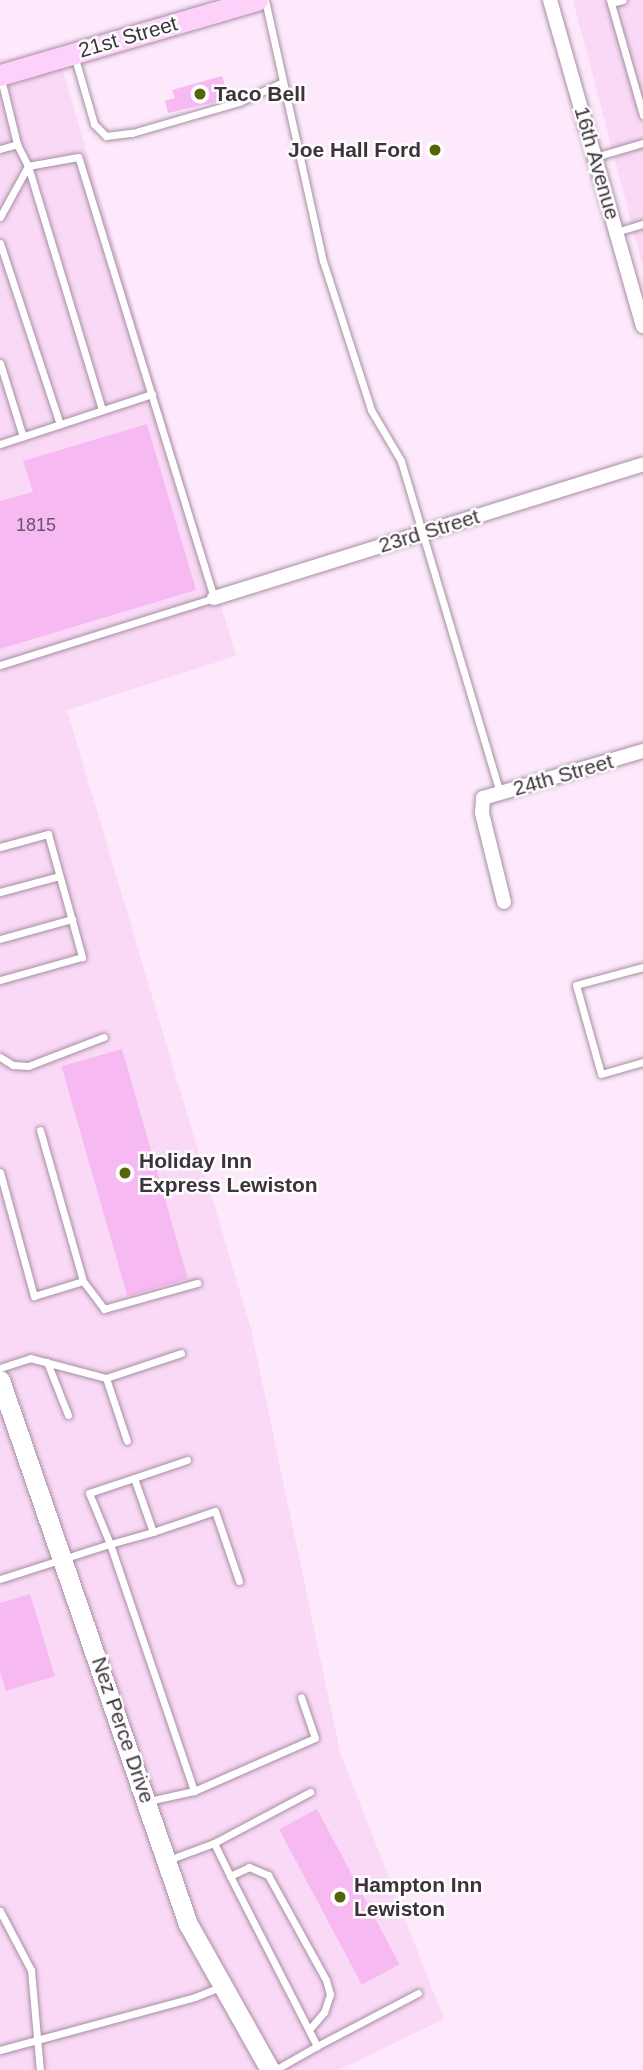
<!DOCTYPE html>
<html>
<head>
<meta charset="utf-8">
<style>
  body { margin:0 }
  #map { position:relative; width:643px; height:2070px; overflow:hidden; background:#fde9fb; font-family:Arial,sans-serif }
  div>[style] { position:absolute }
  .built>* { inset:0; background:#f9d9f6 }
  .building>* { inset:0; background:#f7b9f2; transform-origin:0 0 }
  .roads { filter:drop-shadow(0 0 2px #a68ea3) drop-shadow(0 0 2px #a68ea3) }
  .lane>* { height:7px; margin:-3.5px; padding:0 3.5px; transform-origin:3.5px; border-radius:3.5px; background:#fff }
  .street>* { height:14px; margin:-7px; padding:0 7px; transform-origin:7px; border-radius:7px; background:#fff }
  .secondary>* { height:19px; margin:-9.5px; padding:0 9.5px; transform-origin:9.5px; border-radius:9.5px; background:#fff }
  .primary>* { height:21px; margin:-10.5px; padding:0 10.5px; transform-origin:10.5px; border-radius:10.5px; background:#fdd1f9 }
  .dots>* { width:19px; height:19px; translate:-50% -50%; box-sizing:border-box; border:4px solid #fdfdfd; border-radius:50% }
  span { translate:-50% -50%; white-space:nowrap; text-align:center; line-height:1.15; -webkit-text-stroke:5px #fdfdfd; paint-order:stroke }
  .number-label { font-size:18px; color:#6b5469 }
  .number-label span { -webkit-text-stroke-width:0 }
  .street-label { font-size:21px; color:#3c333b }
  .poi-label { font-size:21px; color:#3c333b; font-weight:700 }
  .left { translate:0 -50%; text-align:left }
  .right { translate:-100% -50%; text-align:right }
</style>
</head>
<body>
<div id="map">
  <div class="built">
    <div style="clip-path:polygon(573px 0,643px 0,643px 267px)"></div>
    <div style="clip-path:polygon(62px 68px,236px 656px,67px 710px,251px 1329px,340px 1752px,444px 2019px,339px 2070px,0 2070px,0 89px)"></div>
  </div>
  <div class="building">
    <div style="clip-path:polygon(222px 76px,229px 99px,168px 113px,165px 101px,175px 98px,172px 90px)"></div>
    <div style="clip-path:polygon(147px 424px,196px 590px,0 649px,0 501px,33px 492px,23px 461px)"></div>
    <div style="left:122px;top:1049px;width:239px;height:63px;rotate:74deg"></div>
    <div style="clip-path:polygon(30px 1594px,55px 1676px,6px 1691px,0 1672px,0 1603px)"></div>
    <div style="left:317px;top:1809px;width:176px;height:43px;rotate:62deg"></div>
  </div>
  <div class="roads">
    <div class="lane">
      <div style="left:265px;top:0;width:267px;rotate:77.5deg"></div>
      <div style="left:323px;top:261px;width:157px;rotate:72.1deg"></div>
      <div style="left:371px;top:410px;width:59px;rotate:59.5deg"></div>
      <div style="left:401px;top:461px;width:346px;rotate:73.4deg"></div>
      <div style="left:610px;top:0;width:120px;rotate:74deg"></div>
      <div style="left:611px;top:3px;width:12px;rotate:-14deg"></div>
      <div style="left:74px;top:55px;width:72px;rotate:73.8deg"></div>
      <div style="left:94px;top:124px;width:17px;rotate:45deg"></div>
      <div style="left:106px;top:136px;width:26px;rotate:-7deg"></div>
      <div style="left:132px;top:133px;width:111px;rotate:-16.2deg"></div>
      <div style="left:239px;top:102px;width:48px;rotate:-24.4deg"></div>
      <div style="left:0;top:149px;width:18px;rotate:-16deg"></div>
      <div style="left:595px;top:157px;width:50px;rotate:-16.3deg"></div>
      <div style="left:0;top:217px;width:58px;rotate:-61.2deg"></div>
      <div style="left:28px;top:166px;width:25px;rotate:-117deg"></div>
      <div style="left:17px;top:144px;width:67px;rotate:-103.8deg"></div>
      <div style="left:616px;top:232px;width:28px;rotate:-17deg"></div>
      <div style="left:0;top:243px;width:191px;rotate:71.7deg"></div>
      <div style="left:0;top:363px;width:77px;rotate:72.7deg"></div>
      <div style="left:0;top:444px;width:160px;rotate:-18.2deg"></div>
      <div style="left:0;top:665px;width:224px;rotate:-17.4deg"></div>
      <div style="left:214px;top:598px;width:461px;rotate:-107.1deg"></div>
      <div style="left:78px;top:157px;width:51px;rotate:169.8deg"></div>
      <div style="left:28px;top:166px;width:255px;rotate:73.1deg"></div>
      <div style="left:0;top:847px;width:50px;rotate:-15.2deg"></div>
      <div style="left:48px;top:834px;width:128px;rotate:74.5deg"></div>
      <div style="left:82px;top:957px;width:85px;rotate:164.3deg"></div>
      <div style="left:0;top:892px;width:61px;rotate:-15.2deg"></div>
      <div style="left:0;top:939px;width:75px;rotate:-15.5deg"></div>
      <div style="left:643px;top:967px;width:69px;rotate:165deg"></div>
      <div style="left:576px;top:985px;width:92px;rotate:74.3deg"></div>
      <div style="left:601px;top:1074px;width:44px;rotate:-15.9deg"></div>
      <div style="left:0;top:1057px;width:15px;rotate:32deg"></div>
      <div style="left:13px;top:1065px;width:15px;rotate:4deg"></div>
      <div style="left:28px;top:1066px;width:81px;rotate:-20.9deg"></div>
      <div style="left:0;top:1172px;width:129px;rotate:74.7deg"></div>
      <div style="left:34px;top:1296px;width:51px;rotate:-17deg"></div>
      <div style="left:83px;top:1281px;width:157px;rotate:-105.9deg"></div>
      <div style="left:83px;top:1281px;width:35px;rotate:53deg"></div>
      <div style="left:104px;top:1309px;width:97px;rotate:-15.6deg"></div>
      <div style="left:47px;top:1362px;width:57px;rotate:68.4deg"></div>
      <div style="left:0;top:1368px;width:32px;rotate:-18deg"></div>
      <div style="left:30px;top:1358px;width:79px;rotate:14.7deg"></div>
      <div style="left:106px;top:1378px;width:66px;rotate:71.6deg"></div>
      <div style="left:106px;top:1378px;width:79px;rotate:-18.4deg"></div>
      <div style="left:134px;top:1478px;width:56px;rotate:-18.8deg"></div>
      <div style="left:153px;top:1532px;width:65px;rotate:-18.7deg"></div>
      <div style="left:215px;top:1511px;width:74px;rotate:71.1deg"></div>
      <div style="left:0;top:1579px;width:115px;rotate:-17.7deg"></div>
      <div style="left:110px;top:1544px;width:45px;rotate:-15.6deg"></div>
      <div style="left:153px;top:1532px;width:57px;rotate:-109.4deg"></div>
      <div style="left:134px;top:1478px;width:47px;rotate:161.6deg"></div>
      <div style="left:89px;top:1493px;width:55px;rotate:67.6deg"></div>
      <div style="left:110px;top:1544px;width:261px;rotate:71.2deg"></div>
      <div style="left:194px;top:1791px;width:46px;rotate:167.5deg"></div>
      <div style="left:194px;top:1791px;width:132px;rotate:-23.7deg"></div>
      <div style="left:315px;top:1738px;width:43px;rotate:-108.9deg"></div>
      <div style="left:214px;top:1843px;width:109px;rotate:-28deg"></div>
      <div style="left:168px;top:1860px;width:49px;rotate:-20.3deg"></div>
      <div style="left:214px;top:1843px;width:37px;rotate:64deg"></div>
      <div style="left:230px;top:1876px;width:191px;rotate:62.9deg"></div>
      <div style="left:317px;top:2046px;width:48px;rotate:150.3deg"></div>
      <div style="left:230px;top:1876px;width:21px;rotate:-25deg"></div>
      <div style="left:249px;top:1867px;width:21px;rotate:23deg"></div>
      <div style="left:268px;top:1875px;width:120px;rotate:61.1deg"></div>
      <div style="left:326px;top:1980px;width:15px;rotate:74deg"></div>
      <div style="left:330px;top:1994px;width:19px;rotate:108deg"></div>
      <div style="left:324px;top:2012px;width:23px;rotate:130deg"></div>
      <div style="left:0;top:1911px;width:67px;rotate:62.3deg"></div>
      <div style="left:31px;top:1970px;width:100px;rotate:84.9deg"></div>
      <div style="left:317px;top:2046px;width:114px;rotate:-27.7deg"></div>
      <div style="left:0;top:2050px;width:202px;rotate:-15.2deg"></div>
      <div style="left:195px;top:1997px;width:29px;rotate:-22deg"></div>
    </div>
    <div class="street">
      <div style="left:550px;top:0;width:339px;rotate:74.1deg"></div>
      <div style="left:214px;top:598px;width:449px;rotate:-17.3deg"></div>
      <div style="left:504px;top:902px;width:92px;rotate:-103.9deg"></div>
      <div style="left:482px;top:813px;width:15px;rotate:-86deg"></div>
      <div style="left:483px;top:798px;width:167px;rotate:-16.4deg"></div>
    </div>
    <div class="secondary">
      <div style="left:0;top:1380px;width:576px;rotate:70.94deg"></div>
      <div style="left:188px;top:1924px;width:167px;rotate:60.7deg"></div>
    </div>
    <div class="primary">
      <div style="left:0;top:75px;width:268px;rotate:-16.3deg"></div>
    </div>
  </div>
  <div class="dots">
    <div style="left:200px;top:94px;background:#556408"></div>
    <div style="left:435px;top:150px;background:#556408"></div>
    <div style="left:125px;top:1173px;background:#556408"></div>
    <div style="left:340px;top:1897px;background:#556408"></div>
  </div>
  <div class="number-label">
    <span style="left:36px;top:525px">1815</span>
  </div>
  <div class="street-label">
    <span style="left:128px;top:37px;rotate:-16deg">21st Street</span>
    <span style="left:597px;top:163px;rotate:74deg">16th Avenue</span>
    <span style="left:429px;top:531px;rotate:-17deg">23rd Street</span>
    <span style="left:563px;top:775px;rotate:-16deg">24th Street</span>
    <span style="left:123px;top:1730px;rotate:71deg">Nez Perce Drive</span>
  </div>
  <div class="poi-label">
    <span class="left" style="left:214px;top:94px">Taco Bell</span>
    <span class="right" style="left:421px;top:150px">Joe Hall Ford</span>
    <span class="left" style="left:139px;top:1173px">Holiday Inn<br>Express Lewiston</span>
    <span class="left" style="left:354px;top:1897px">Hampton Inn<br>Lewiston</span>
  </div>
</div>
</body>
</html>
